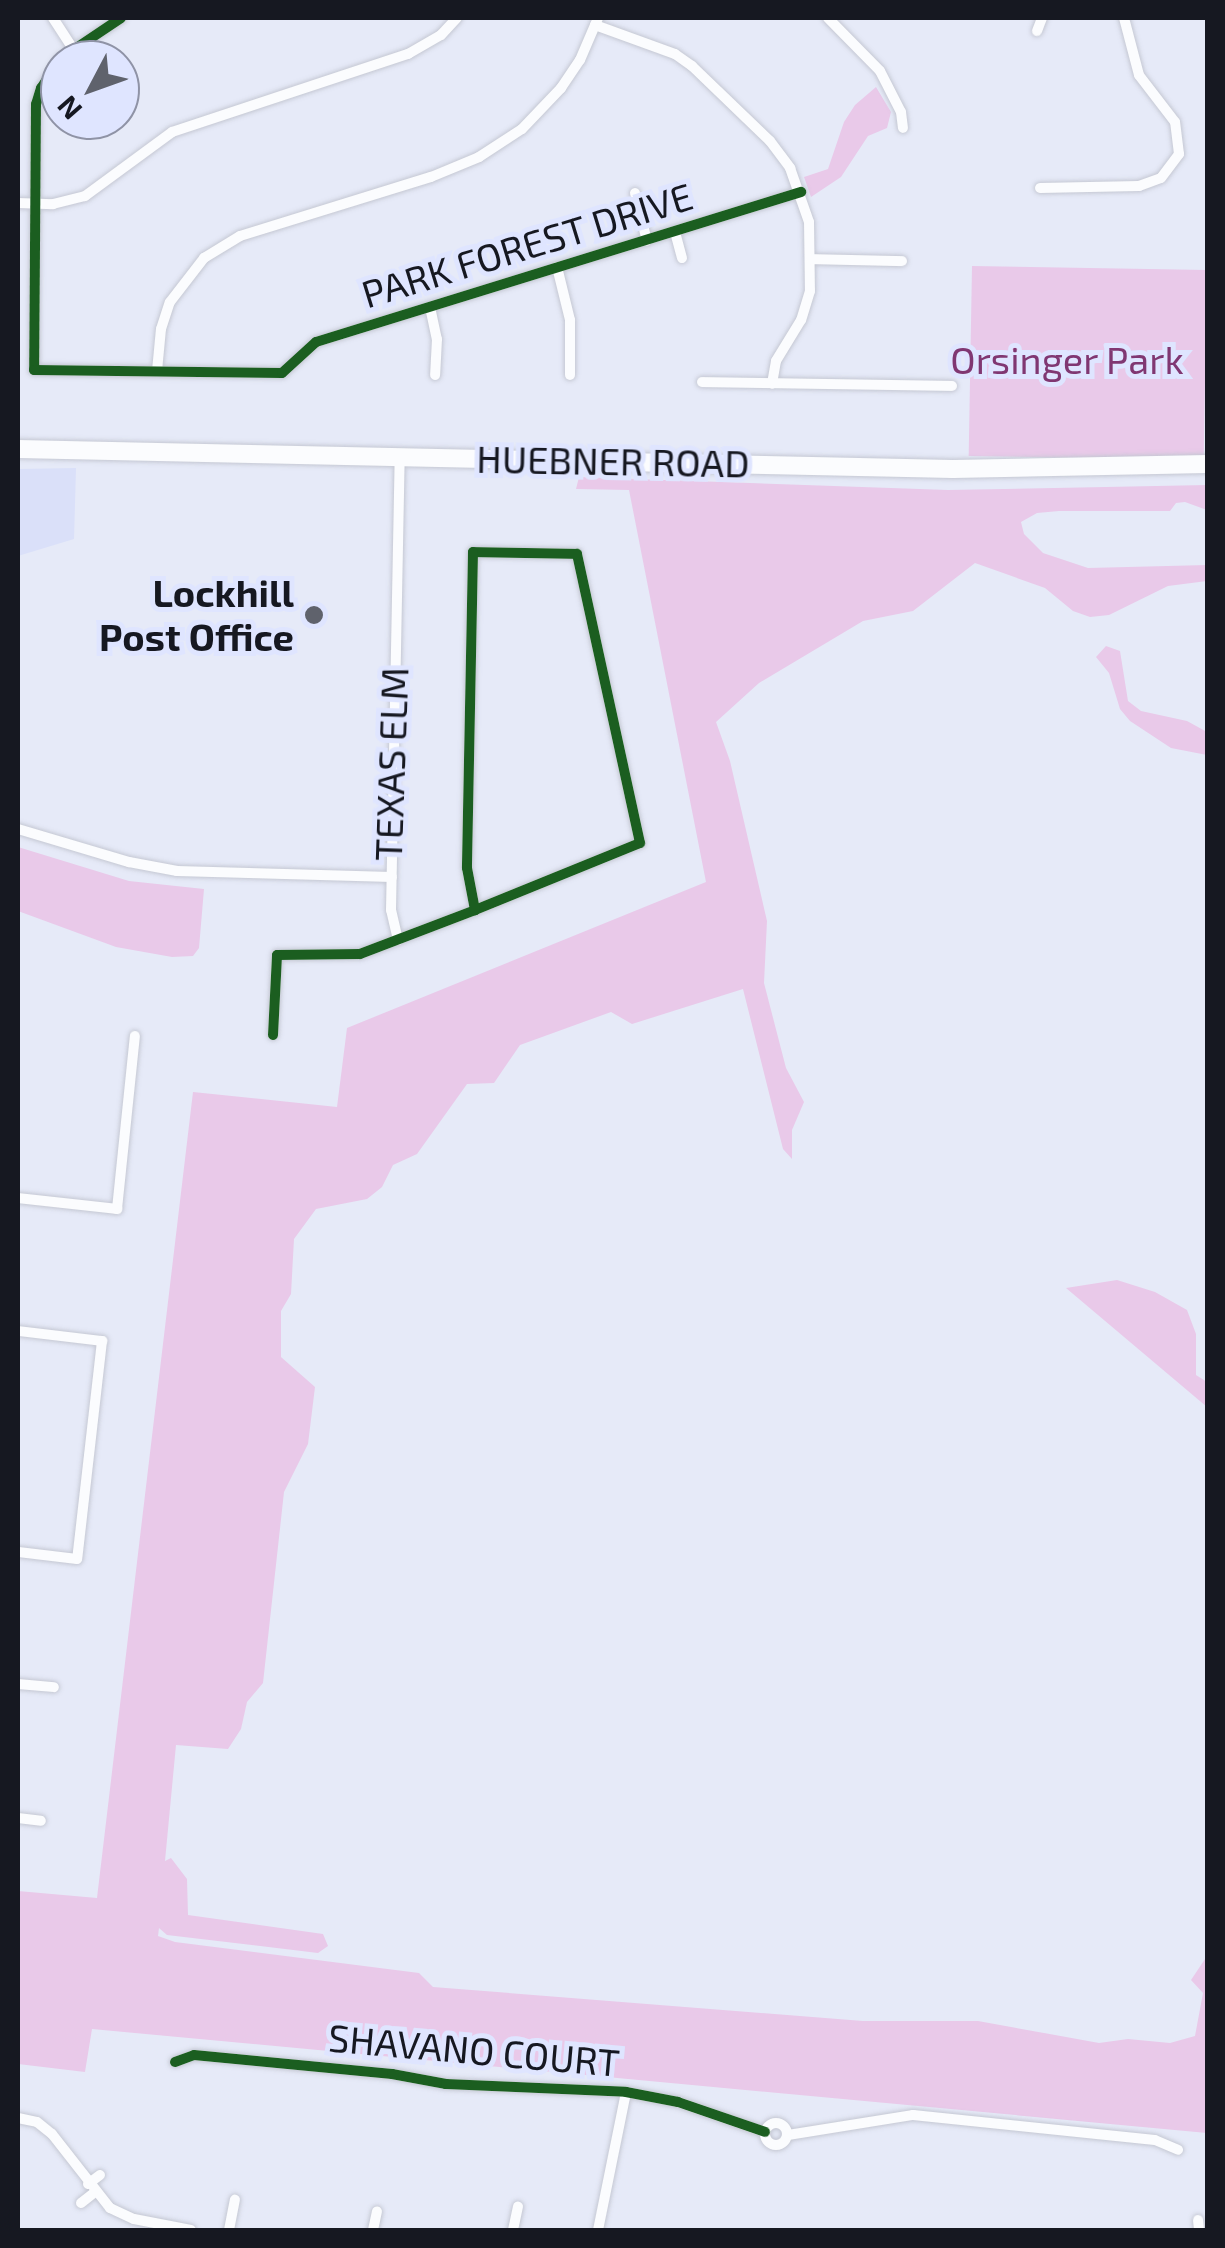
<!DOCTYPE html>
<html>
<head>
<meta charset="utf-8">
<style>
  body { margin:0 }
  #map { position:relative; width:1225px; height:2248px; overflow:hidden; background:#e6eaf8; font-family:"Exo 2",sans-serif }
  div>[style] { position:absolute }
  .built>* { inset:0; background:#dae0f9 }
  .green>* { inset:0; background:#e9c9e9; transform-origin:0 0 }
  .roads { filter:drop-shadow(0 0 2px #c5c8d3) drop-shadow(0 0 2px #c5c8d3) }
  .minor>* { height:10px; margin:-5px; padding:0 5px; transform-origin:5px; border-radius:5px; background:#fbfcfe }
  .minor>.ring { margin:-5px; padding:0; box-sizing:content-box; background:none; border:10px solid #fbfcfe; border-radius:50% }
  .primary>* { height:18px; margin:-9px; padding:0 9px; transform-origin:9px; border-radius:9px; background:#fbfcfe }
  .cycleway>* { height:10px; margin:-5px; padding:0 5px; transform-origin:5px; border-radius:5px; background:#1b5e20 }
  .dots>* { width:28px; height:28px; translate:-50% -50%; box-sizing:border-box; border:5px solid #dfe5ff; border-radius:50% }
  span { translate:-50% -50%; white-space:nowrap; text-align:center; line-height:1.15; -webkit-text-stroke:10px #dfe5ff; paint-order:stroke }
  .street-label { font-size:38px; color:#161821 }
  .park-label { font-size:38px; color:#803772 }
  .poi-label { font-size:38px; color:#161821; font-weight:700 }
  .right { translate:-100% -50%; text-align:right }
  .frame { position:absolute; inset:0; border:20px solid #161821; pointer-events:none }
  .north { position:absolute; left:40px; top:40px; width:100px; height:100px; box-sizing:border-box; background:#dfe5ff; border:2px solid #8f93a6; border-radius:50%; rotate:229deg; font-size:28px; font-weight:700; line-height:40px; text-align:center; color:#161821 }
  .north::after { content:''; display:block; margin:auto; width:35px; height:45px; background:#5f626c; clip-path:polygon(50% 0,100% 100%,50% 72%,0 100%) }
</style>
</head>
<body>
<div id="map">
  <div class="built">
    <div style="clip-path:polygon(76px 468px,74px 539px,18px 556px,18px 469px)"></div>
  </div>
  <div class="green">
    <div style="clip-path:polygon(876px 87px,891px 112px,887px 128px,868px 136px,841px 177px,811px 197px,804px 177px,828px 169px,844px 122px,855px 105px)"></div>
    <div style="left:972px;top:266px;width:235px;height:190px;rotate:1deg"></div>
    <div style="clip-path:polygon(579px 477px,948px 490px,1207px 485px,1207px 510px,1185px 502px,1176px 503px,1170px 511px,1059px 511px,1037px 513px,1021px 522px,1024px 534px,1043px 553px,1088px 568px,1207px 565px,1207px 581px,1168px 586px,1109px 615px,1090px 617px,1073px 611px,1045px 588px,975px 563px,913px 611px,863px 621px,759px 683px,716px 722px,730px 761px,767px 921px,764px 983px,786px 1068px,804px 1102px,792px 1130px,792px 1159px,783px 1149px,743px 989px,632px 1024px,611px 1012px,520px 1045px,494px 1083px,467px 1084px,417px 1154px,393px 1165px,382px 1187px,367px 1199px,316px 1209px,294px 1239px,291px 1294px,281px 1311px,281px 1357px,315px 1387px,308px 1444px,284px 1492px,263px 1683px,247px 1702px,241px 1729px,228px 1749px,176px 1745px,165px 1861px,171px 1858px,187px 1879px,188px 1915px,323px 1934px,328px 1946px,318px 1953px,167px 1935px,159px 1928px,158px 1936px,175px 1942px,419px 1973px,433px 1987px,863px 2021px,978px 2021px,1099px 2043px,1128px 2039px,1170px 2043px,1195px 2036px,1203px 1993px,1191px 1980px,1207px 1956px,1207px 2133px,92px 2029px,85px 2072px,18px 2064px,18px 1891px,97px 1898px,193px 1092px,337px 1107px,347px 1028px,706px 882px,629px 490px,576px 489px)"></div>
    <div style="clip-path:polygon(1106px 646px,1120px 651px,1128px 701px,1141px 711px,1187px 721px,1207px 732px,1207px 755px,1171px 748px,1130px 721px,1120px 709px,1109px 673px,1096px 657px)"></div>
    <div style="clip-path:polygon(18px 847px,129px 881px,204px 889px,199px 948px,193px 956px,172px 957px,116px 947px,18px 911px)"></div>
    <div style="clip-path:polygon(1117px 1280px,1155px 1292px,1187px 1310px,1196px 1334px,1196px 1375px,1207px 1382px,1207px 1407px,1066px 1288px)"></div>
  </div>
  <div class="roads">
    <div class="minor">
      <div style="left:53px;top:18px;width:37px;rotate:57deg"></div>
      <div style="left:121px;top:18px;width:73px;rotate:146.1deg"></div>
      <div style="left:60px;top:59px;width:35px;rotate:123deg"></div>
      <div style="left:41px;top:88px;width:17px;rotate:107deg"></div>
      <div style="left:36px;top:104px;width:266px;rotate:90.4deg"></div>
      <div style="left:34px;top:370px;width:248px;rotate:0.7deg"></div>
      <div style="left:282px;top:373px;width:46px;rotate:-42.4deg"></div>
      <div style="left:316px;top:342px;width:508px;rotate:-17.19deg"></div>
      <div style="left:828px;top:18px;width:74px;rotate:45.5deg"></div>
      <div style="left:880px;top:71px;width:46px;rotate:62.9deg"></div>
      <div style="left:901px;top:112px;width:16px;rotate:83deg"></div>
      <div style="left:595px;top:25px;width:85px;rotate:19.9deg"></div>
      <div style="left:675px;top:54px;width:21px;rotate:35deg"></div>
      <div style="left:692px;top:66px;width:108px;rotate:43.9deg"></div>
      <div style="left:770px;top:141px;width:34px;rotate:53deg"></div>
      <div style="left:790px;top:168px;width:57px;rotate:70.6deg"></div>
      <div style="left:809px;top:222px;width:69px;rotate:89.2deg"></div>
      <div style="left:810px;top:291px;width:30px;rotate:107deg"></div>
      <div style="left:801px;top:320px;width:48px;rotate:121.4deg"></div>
      <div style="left:776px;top:361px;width:23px;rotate:100deg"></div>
      <div style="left:1037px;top:31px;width:14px;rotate:-69deg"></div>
      <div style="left:1040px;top:188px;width:99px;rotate:-1.2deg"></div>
      <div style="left:1139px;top:186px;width:23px;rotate:-20deg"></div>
      <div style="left:1161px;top:178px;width:30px;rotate:-53deg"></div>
      <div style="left:1179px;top:154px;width:32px;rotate:-97deg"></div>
      <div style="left:1175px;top:122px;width:59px;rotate:-127.5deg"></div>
      <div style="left:1139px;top:75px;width:59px;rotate:-104.7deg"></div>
      <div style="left:635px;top:193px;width:49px;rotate:76deg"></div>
      <div style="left:18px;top:203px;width:35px;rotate:2deg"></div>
      <div style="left:53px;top:204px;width:33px;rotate:-14deg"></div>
      <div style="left:85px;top:196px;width:108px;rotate:-36.3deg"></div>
      <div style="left:172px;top:132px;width:249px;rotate:-18.3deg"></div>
      <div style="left:408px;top:54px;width:38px;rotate:-30deg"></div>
      <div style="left:441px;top:35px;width:23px;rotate:-47deg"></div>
      <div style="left:675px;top:232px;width:27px;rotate:75deg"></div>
      <div style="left:811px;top:259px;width:91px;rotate:1.3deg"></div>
      <div style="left:557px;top:267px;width:55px;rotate:76.2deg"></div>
      <div style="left:570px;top:320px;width:55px;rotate:90deg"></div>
      <div style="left:430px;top:307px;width:33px;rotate:78deg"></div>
      <div style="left:437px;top:339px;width:36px;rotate:93deg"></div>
      <div style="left:157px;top:371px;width:42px;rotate:-84.6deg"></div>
      <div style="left:161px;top:329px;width:28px;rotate:-72deg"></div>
      <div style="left:170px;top:302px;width:56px;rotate:-52.3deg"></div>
      <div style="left:204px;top:258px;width:42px;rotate:-31.4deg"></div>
      <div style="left:240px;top:236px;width:200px;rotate:-17.2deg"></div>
      <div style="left:431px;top:177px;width:52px;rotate:-22.6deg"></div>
      <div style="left:479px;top:157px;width:51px;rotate:-33.1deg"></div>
      <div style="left:522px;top:129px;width:57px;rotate:-46.4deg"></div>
      <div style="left:561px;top:88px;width:34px;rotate:-56deg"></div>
      <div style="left:580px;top:60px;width:46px;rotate:-66.8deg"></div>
      <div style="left:702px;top:382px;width:250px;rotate:0.9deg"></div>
      <div style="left:18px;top:829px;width:116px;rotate:16.6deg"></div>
      <div style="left:129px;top:862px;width:49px;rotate:10.6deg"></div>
      <div style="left:177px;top:871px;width:215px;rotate:1.6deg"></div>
      <div style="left:398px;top:940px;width:31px;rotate:-103deg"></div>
      <div style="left:391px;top:910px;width:454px;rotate:-88.9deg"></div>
      <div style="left:273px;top:1035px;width:80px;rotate:-87.1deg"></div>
      <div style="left:277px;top:955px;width:83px;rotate:-0.7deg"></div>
      <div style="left:360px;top:954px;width:123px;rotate:-20.9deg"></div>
      <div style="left:475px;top:910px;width:178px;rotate:-22.1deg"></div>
      <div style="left:640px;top:843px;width:296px;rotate:-102.3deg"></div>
      <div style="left:577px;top:554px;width:104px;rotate:-178.9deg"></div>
      <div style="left:473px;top:552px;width:316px;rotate:91.1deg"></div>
      <div style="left:467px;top:868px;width:43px;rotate:79.2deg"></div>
      <div style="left:18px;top:1198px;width:100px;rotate:6.3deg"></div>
      <div style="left:117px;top:1209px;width:174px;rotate:-84.1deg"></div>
      <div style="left:18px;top:1331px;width:85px;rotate:6.8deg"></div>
      <div style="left:102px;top:1341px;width:219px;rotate:96.5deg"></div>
      <div style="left:77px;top:1559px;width:59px;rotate:-173.2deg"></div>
      <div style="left:18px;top:1684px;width:36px;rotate:5deg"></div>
      <div style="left:18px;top:1818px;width:23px;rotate:7deg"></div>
      <div style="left:175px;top:2062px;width:20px;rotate:-20deg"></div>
      <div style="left:194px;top:2055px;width:199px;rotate:5.5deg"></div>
      <div style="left:392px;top:2074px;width:55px;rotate:10.5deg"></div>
      <div style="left:446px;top:2084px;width:180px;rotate:2.5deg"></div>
      <div style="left:626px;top:2092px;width:53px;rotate:10.9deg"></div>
      <div style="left:678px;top:2102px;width:92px;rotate:19deg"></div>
      <div style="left:18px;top:2118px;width:19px;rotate:12deg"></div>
      <div style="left:37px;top:2122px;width:19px;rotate:39deg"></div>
      <div style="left:52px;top:2134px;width:94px;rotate:51.9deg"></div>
      <div style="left:110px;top:2208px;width:26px;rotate:25deg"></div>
      <div style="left:134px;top:2219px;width:58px;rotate:10.9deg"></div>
      <div class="ring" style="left:765px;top:2123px;width:12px;height:12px"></div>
      <div style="left:788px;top:2135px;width:127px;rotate:-9.1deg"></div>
      <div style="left:913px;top:2115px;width:243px;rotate:5.9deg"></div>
      <div style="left:1155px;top:2140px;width:25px;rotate:23deg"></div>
      <div style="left:88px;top:2184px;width:15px;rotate:-37deg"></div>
      <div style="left:81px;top:2203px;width:16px;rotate:-38deg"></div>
      <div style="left:1198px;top:2220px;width:10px;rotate:84deg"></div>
      <div style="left:229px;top:2230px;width:31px;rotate:-79deg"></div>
      <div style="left:373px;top:2230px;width:19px;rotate:-78deg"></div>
      <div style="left:513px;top:2230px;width:24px;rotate:-78deg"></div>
      <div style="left:598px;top:2230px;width:141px;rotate:-78.5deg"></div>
    </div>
    <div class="primary">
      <div style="left:18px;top:449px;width:935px;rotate:1.23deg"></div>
      <div style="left:953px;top:469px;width:255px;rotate:-1.1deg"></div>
    </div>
  </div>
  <div class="cycleway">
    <div style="left:121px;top:18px;width:73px;rotate:146.1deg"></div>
    <div style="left:60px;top:59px;width:35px;rotate:123deg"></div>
    <div style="left:41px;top:88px;width:17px;rotate:107deg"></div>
    <div style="left:36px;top:104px;width:266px;rotate:90.4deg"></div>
    <div style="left:34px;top:370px;width:248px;rotate:0.7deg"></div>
    <div style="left:282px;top:373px;width:46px;rotate:-42.4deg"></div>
    <div style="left:316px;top:342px;width:508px;rotate:-17.19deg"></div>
    <div style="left:273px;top:1035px;width:80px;rotate:-87.1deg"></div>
    <div style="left:277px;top:955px;width:83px;rotate:-0.7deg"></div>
    <div style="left:360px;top:954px;width:123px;rotate:-20.9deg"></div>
    <div style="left:475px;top:910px;width:178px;rotate:-22.1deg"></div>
    <div style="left:640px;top:843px;width:296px;rotate:-102.3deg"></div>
    <div style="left:577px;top:554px;width:104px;rotate:-178.9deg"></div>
    <div style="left:473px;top:552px;width:316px;rotate:91.1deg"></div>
    <div style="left:467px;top:868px;width:43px;rotate:79.2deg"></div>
    <div style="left:175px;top:2062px;width:20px;rotate:-20deg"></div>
    <div style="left:194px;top:2055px;width:199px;rotate:5.5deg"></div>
    <div style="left:392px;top:2074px;width:55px;rotate:10.5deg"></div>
    <div style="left:446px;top:2084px;width:180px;rotate:2.5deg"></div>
    <div style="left:626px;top:2092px;width:53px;rotate:10.9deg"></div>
    <div style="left:678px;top:2102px;width:92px;rotate:19deg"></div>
  </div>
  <div class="dots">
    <div style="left:314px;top:615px;background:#5f626c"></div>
  </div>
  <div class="street-label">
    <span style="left:527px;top:245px;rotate:-17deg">PARK FOREST DRIVE</span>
    <span style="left:613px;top:461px;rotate:1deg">HUEBNER ROAD</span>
    <span style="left:391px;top:764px;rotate:-88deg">TEXAS ELM</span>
    <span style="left:474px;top:2050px;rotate:5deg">SHAVANO COURT</span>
  </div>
  <div class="park-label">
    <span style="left:1067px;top:360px">Orsinger Park</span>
  </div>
  <div class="poi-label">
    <span class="right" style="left:294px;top:615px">Lockhill<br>Post Office</span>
  </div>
  <div class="frame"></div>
  <div class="north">N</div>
</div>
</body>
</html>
